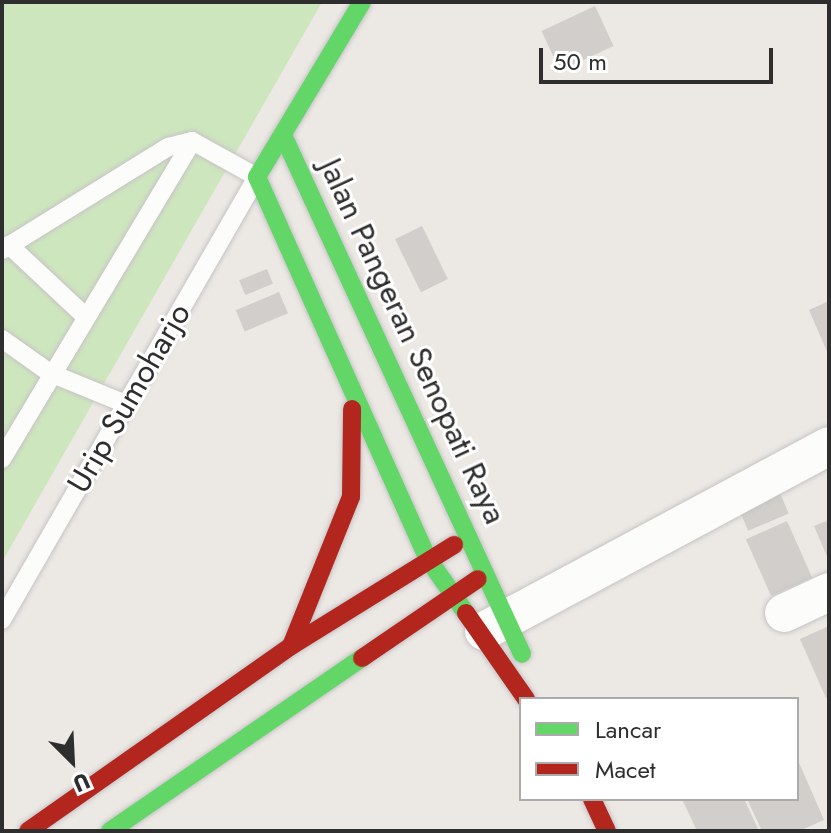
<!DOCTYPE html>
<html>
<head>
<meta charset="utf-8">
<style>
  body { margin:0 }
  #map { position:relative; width:831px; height:833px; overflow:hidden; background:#ece8e4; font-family:Jost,sans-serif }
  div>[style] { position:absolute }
  .green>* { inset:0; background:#cee6be }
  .building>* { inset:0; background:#d1cecb; transform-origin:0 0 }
  .roads { filter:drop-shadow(0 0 2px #c5c4c5) drop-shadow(0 0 2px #c5c4c5) }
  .lane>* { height:18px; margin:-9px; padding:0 9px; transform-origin:9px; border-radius:9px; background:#fcfcfb }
  .street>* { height:38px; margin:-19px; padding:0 19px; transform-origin:19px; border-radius:19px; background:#fcfcfb }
  .fast>* { height:18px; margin:-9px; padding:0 9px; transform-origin:9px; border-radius:9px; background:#63d668 }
  .jam>* { height:18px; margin:-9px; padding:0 9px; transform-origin:9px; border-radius:9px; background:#b3261e }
  span { translate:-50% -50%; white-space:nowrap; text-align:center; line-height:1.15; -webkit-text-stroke:6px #fff; paint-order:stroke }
  .street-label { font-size:32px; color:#2e2e2e }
  .frame { position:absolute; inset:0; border:4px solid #2e2e2e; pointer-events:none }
  .legend { position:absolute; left:519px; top:697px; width:280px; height:104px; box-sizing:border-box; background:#fff; border:2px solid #ababab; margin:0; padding:10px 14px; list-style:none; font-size:24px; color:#2e2e2e }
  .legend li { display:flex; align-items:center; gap:16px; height:40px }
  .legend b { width:40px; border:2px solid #ababab }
  .north { position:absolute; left:32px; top:721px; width:80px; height:80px; -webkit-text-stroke:6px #fff; paint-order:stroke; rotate:156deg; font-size:22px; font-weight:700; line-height:32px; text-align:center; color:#2e2e2e }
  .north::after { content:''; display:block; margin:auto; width:28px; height:36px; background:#2e2e2e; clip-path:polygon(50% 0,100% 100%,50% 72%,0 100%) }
  .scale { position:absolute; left:539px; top:48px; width:234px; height:36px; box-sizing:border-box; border:4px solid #2e2e2e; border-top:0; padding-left:10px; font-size:24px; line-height:28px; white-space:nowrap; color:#2e2e2e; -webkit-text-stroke:6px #fff; paint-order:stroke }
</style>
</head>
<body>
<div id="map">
  <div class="green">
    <div style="clip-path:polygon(2px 2px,322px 2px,2px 562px)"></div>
  </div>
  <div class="building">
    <div style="left:595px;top:6px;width:44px;height:59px;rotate:65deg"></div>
    <div style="left:422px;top:226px;width:59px;height:30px;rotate:64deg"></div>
    <div style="left:267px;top:269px;width:16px;height:30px;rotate:68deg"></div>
    <div style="left:279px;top:292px;width:23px;height:47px;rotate:67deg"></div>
    <div style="clip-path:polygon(829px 301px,829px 356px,809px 310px)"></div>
    <div style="left:777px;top:486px;width:30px;height:44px;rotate:67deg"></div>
    <div style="clip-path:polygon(829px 520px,829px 561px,814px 526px)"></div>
    <div style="left:787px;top:521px;width:62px;height:45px;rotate:66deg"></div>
    <div style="clip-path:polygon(829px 626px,829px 697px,826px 698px,800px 639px)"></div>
    <div style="clip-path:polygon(797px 758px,824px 820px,799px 831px,762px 831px,747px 799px,797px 799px)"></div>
    <div style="clip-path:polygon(682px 799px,744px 799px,759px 831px,697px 831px)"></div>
  </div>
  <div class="roads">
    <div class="lane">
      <div style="left:9px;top:245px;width:104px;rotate:43.1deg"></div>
      <div style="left:2px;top:250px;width:195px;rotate:-31.8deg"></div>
      <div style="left:168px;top:147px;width:25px;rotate:-14deg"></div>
      <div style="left:192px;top:141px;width:74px;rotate:29deg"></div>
      <div style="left:257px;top:177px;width:511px;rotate:119.93deg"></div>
      <div style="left:2px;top:339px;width:59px;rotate:35.3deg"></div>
      <div style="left:50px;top:373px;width:82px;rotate:22.2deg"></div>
      <div style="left:2px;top:459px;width:370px;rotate:-59.1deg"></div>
    </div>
    <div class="street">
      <div style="left:784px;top:613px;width:50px;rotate:-25deg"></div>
      <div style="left:484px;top:631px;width:391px;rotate:-28.2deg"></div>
    </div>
    <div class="fast">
      <div style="left:362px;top:2px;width:204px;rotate:121deg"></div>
      <div style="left:257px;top:177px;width:419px;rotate:65.9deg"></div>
      <div style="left:428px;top:559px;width:66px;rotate:54.9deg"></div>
      <div style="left:283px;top:135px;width:571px;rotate:65.27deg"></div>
      <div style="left:110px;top:831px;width:306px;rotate:-34.5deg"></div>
    </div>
    <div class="jam">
      <div style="left:466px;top:613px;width:105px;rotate:55.1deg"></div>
      <div style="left:291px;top:646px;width:161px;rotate:-68.1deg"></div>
      <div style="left:351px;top:497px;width:88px;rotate:-89.3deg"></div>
      <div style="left:362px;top:658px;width:140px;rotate:-34.3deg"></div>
      <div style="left:592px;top:799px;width:35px;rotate:65deg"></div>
      <div style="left:28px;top:831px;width:322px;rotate:-35.1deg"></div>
      <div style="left:291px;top:646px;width:192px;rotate:-31.8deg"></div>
    </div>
  </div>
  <div class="street-label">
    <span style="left:413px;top:341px;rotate:65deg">Jalan Pangeran Senopati Raya</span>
    <span style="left:129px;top:398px;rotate:-60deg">Urip Sumoharjo</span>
  </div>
  <div class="frame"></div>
  <ul class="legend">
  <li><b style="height:10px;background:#63d668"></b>Lancar</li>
  <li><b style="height:10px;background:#b3261e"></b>Macet</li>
  </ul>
  <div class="north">U</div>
  <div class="scale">50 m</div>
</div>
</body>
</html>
